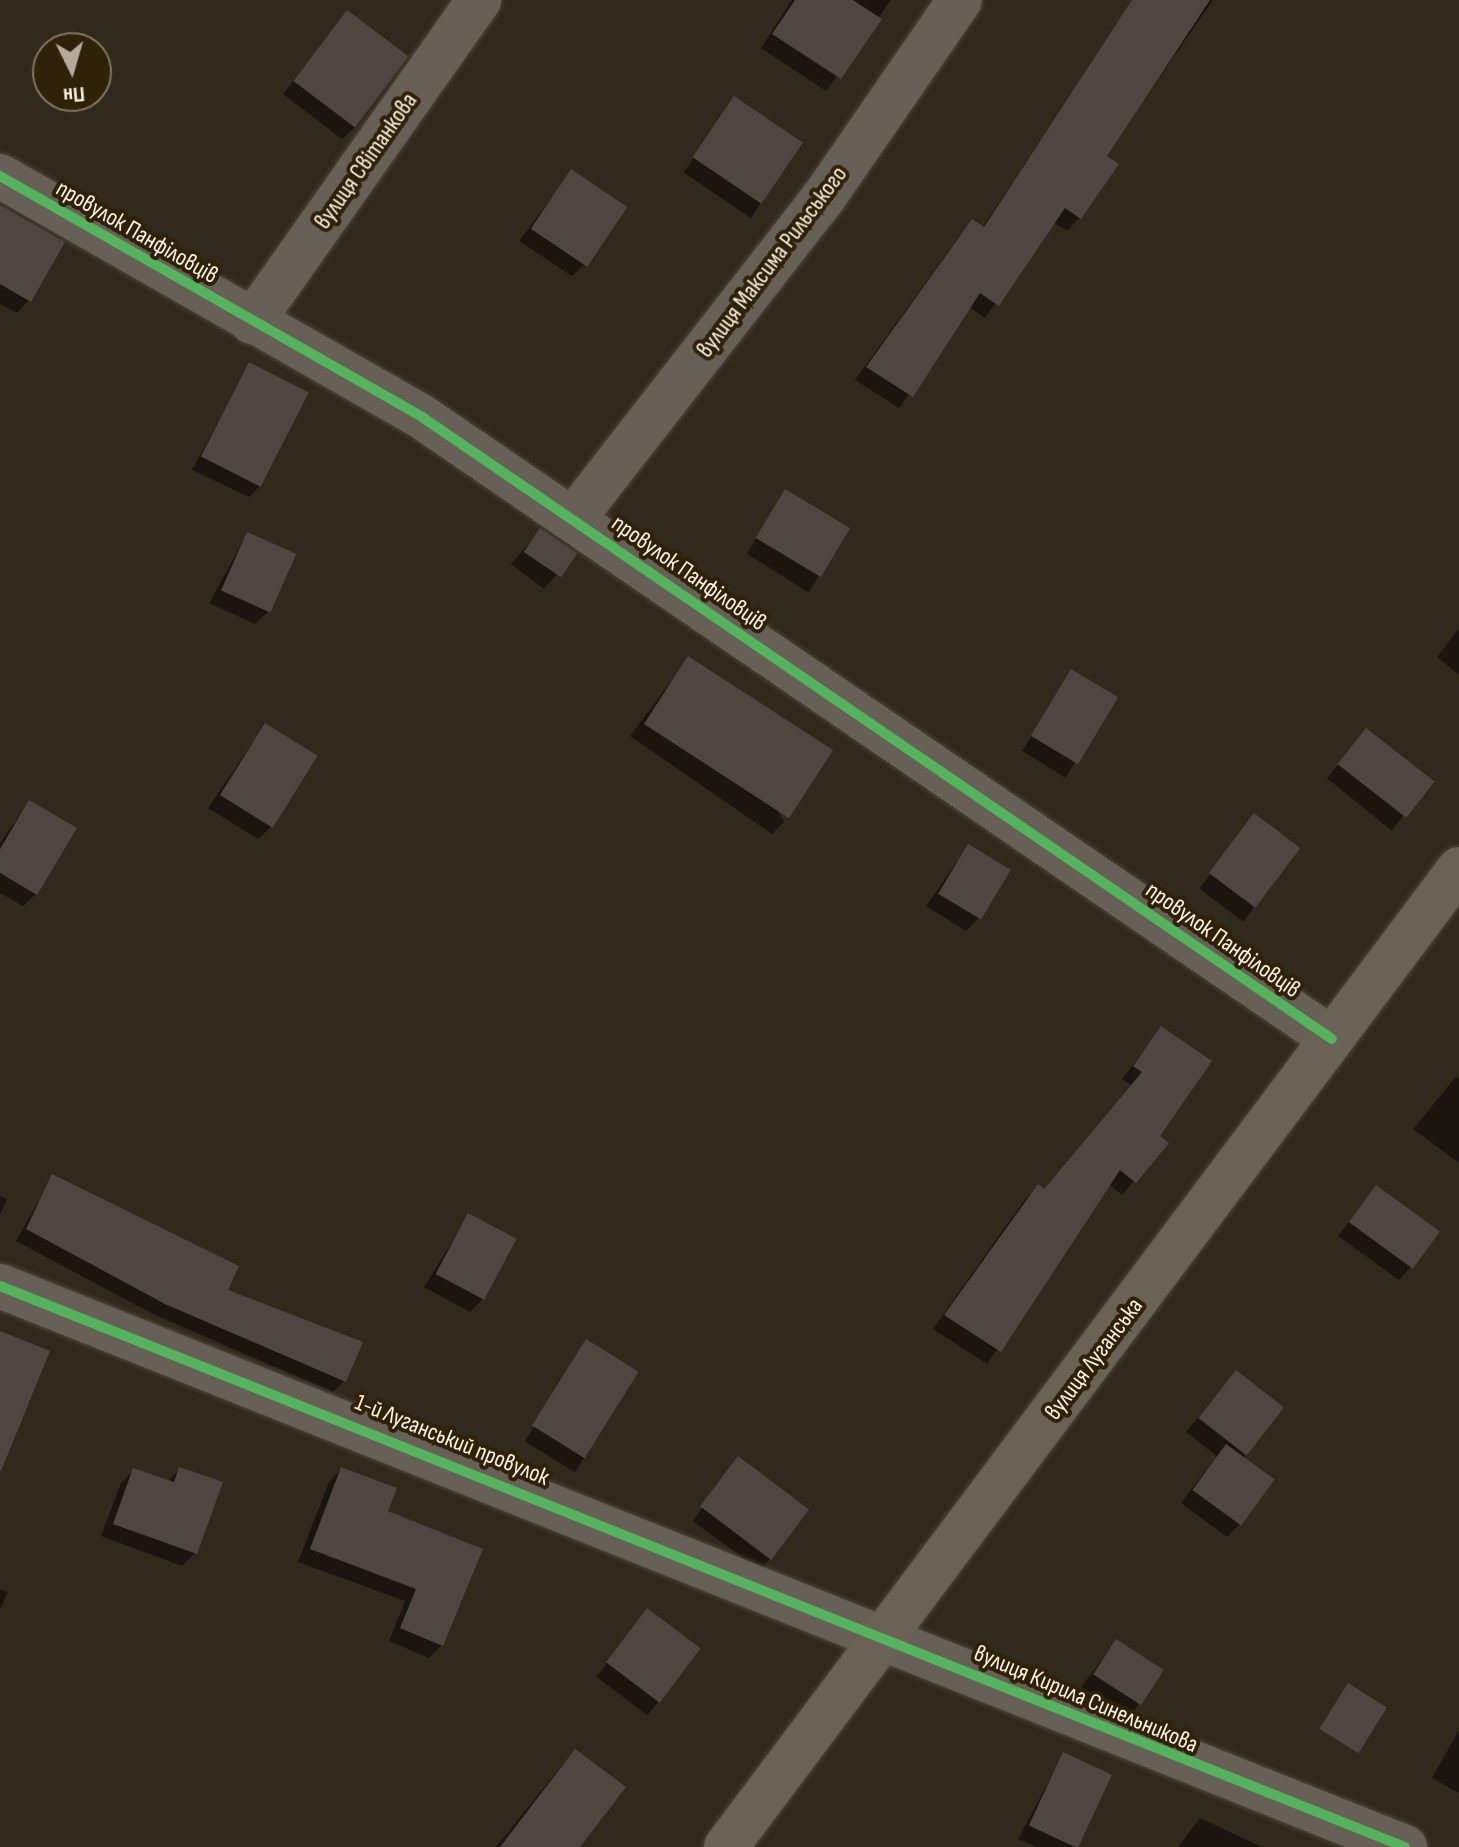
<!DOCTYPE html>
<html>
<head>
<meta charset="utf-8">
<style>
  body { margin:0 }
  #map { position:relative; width:1459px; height:1847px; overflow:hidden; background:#31291c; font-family:"Sofia Sans Condensed",sans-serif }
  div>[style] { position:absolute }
  .shadow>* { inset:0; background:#0007; transform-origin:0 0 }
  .building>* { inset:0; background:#4f4642; transform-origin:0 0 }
  .roads { filter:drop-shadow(0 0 2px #4d473c) drop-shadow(0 0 2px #4d473c) }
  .minor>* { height:44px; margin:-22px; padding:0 22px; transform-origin:22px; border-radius:22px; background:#666057 }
  .major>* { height:44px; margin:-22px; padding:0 22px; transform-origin:22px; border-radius:22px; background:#6a6254 }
  .cycleway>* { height:10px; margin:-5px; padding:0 5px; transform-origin:5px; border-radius:5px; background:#56b35d }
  span { translate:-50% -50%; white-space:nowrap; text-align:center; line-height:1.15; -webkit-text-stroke:8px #302209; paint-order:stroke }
  .street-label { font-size:24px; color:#faf1e2 }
  .north { position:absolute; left:32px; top:32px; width:80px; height:80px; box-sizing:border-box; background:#302209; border:2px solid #817560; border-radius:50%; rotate:175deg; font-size:22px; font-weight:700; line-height:32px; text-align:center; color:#faf1e2 }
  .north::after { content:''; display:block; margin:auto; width:28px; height:36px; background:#b4ab9d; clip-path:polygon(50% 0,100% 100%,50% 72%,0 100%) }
</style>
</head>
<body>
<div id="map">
  <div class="shadow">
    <div style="clip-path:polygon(792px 0,891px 0,826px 91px,761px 48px)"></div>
    <div style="clip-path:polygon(1134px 0,1213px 0,1104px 157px,1116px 165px,1079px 218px,1067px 231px,1053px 222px,985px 318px,969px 307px,899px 408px,855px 380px,960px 235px,972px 222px,982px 228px)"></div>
    <div style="clip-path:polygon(348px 13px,355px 127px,342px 139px,283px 94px)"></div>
    <div style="left:734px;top:98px;width:81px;height:90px;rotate:34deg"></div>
    <div style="clip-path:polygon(571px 172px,585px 264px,572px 276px,519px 241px)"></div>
    <div style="clip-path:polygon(0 207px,29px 300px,17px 313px,0 304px)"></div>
    <div style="clip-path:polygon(250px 365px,261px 485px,249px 497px,192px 470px)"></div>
    <div style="left:786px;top:491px;width:73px;height:74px;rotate:32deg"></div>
    <div style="clip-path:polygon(540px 531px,574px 554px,544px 589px,511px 564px)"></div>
    <div style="clip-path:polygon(247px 534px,268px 612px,255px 624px,209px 603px)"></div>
    <div style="clip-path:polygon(1459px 628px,1459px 675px,1437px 657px)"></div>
    <div style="clip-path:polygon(688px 659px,784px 822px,772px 834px,630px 736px)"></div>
    <div style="left:1072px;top:671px;width:51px;height:94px;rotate:32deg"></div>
    <div style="clip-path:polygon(265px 725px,271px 827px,258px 839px,208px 808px)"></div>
    <div style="left:1366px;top:730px;width:83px;height:62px;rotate:39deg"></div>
    <div style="clip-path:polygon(29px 802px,36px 894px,23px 906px,0 893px,0 843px)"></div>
    <div style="left:1254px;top:816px;width:55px;height:91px;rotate:37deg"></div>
    <div style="clip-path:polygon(968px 846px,979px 918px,966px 931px,926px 906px)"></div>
    <div style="clip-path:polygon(1161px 1028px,1157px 1136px,1166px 1143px,1122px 1195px,1109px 1184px,987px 1364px,933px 1329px,1025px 1199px,1038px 1187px,1043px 1190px,1131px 1085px,1122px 1079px)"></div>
    <div style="clip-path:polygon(1456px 1077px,1459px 1079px,1459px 1163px,1413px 1129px)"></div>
    <div style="clip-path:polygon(53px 1176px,225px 1291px,344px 1381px,333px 1392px,153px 1314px,16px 1241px)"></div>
    <div style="clip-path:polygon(1377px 1187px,1411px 1267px,1399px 1280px,1338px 1236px)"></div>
    <div style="clip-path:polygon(0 1196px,7px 1199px,0 1215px)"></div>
    <div style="clip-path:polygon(468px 1216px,483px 1299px,470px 1312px,424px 1287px)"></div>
    <div style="left:587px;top:1342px;width:59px;height:117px;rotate:32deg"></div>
    <div style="clip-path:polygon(1236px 1373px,1245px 1455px,1240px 1524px,1227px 1537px,1181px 1503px,1217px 1456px,1186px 1432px)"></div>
    <div style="left:738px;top:1459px;width:84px;height:77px;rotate:36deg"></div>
    <div style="clip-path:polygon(180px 1469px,221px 1483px,195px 1553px,182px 1566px,101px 1536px,121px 1483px,134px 1470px,167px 1482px)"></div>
    <div style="clip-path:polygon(341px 1469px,386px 1512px,442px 1645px,429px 1658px,389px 1641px,405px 1601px,298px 1562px,329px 1482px)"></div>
    <div style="clip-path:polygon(0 1589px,8px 1592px,0 1609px)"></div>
    <div style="left:647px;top:1610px;width:64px;height:84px;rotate:37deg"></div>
    <div style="clip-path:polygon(1116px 1641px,1140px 1704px,1127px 1717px,1081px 1687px)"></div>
    <div style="clip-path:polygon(1459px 1730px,1459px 1793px,1432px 1778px)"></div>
    <div style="clip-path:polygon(576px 1751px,569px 1847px,496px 1847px,563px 1764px)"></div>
    <div style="clip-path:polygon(1063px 1755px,1109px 1776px,1077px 1847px,1037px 1847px,1018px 1839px)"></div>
    <div style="clip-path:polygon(1200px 1818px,1262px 1847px,1178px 1847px)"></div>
  </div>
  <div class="building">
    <div style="clip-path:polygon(795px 0,853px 0,882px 19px,841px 79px,772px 34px)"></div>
    <div style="clip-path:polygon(1132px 0,1210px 0,1107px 156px,1119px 164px,1081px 219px,1065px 208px,999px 306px,980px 293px,913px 397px,866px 367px,972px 219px,984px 227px)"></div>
    <div style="left:347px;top:10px;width:77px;height:89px;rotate:37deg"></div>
    <div style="left:734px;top:96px;width:83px;height:74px;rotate:34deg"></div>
    <div style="left:571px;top:169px;width:68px;height:72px;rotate:34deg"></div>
    <div style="clip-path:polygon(0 205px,65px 242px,31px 302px,0 284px)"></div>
    <div style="left:249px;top:362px;width:67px;height:106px;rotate:27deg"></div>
    <div style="left:785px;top:489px;width:76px;height:57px;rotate:31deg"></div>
    <div style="left:540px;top:528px;width:45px;height:29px;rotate:34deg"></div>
    <div style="left:247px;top:532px;width:54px;height:64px;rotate:24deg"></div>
    <div style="left:688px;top:656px;width:173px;height:81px;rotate:33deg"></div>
    <div style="left:1071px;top:669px;width:55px;height:78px;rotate:31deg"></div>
    <div style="left:265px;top:723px;width:62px;height:85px;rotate:32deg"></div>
    <div style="left:1366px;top:728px;width:87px;height:46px;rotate:38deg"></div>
    <div style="clip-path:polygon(29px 800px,77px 828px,37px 895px,0 873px,0 849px)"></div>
    <div style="left:1254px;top:813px;width:58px;height:75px;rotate:37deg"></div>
    <div style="left:968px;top:844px;width:50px;height:58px;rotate:31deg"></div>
    <div style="clip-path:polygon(1161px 1026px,1212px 1061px,1160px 1136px,1169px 1143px,1136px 1183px,1120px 1170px,1001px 1352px,944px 1315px,1038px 1184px,1044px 1189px,1142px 1072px,1133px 1066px)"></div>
    <div style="clip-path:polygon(52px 1174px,239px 1266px,228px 1290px,363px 1342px,346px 1382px,165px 1304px,26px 1229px)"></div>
    <div style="left:1376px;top:1185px;width:79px;height:46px;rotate:36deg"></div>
    <div style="left:468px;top:1213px;width:55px;height:69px;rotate:28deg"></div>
    <div style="clip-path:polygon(0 1331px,50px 1351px,1px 1471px,0 1471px)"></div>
    <div style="left:586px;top:1339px;width:62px;height:102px;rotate:32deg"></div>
    <div style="left:1236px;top:1370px;width:61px;height:61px;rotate:38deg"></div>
    <div style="left:1226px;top:1444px;width:60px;height:57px;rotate:36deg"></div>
    <div style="left:738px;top:1456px;width:89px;height:63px;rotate:37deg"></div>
    <div style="clip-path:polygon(179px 1467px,223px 1482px,197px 1554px,113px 1524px,133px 1468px,174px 1482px)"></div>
    <div style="clip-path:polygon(341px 1467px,397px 1488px,388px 1511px,483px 1549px,443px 1646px,400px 1628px,416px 1589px,310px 1549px)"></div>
    <div style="left:647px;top:1608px;width:67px;height:68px;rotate:37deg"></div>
    <div style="left:1116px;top:1639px;width:57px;height:42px;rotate:33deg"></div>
    <div style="left:1348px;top:1683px;width:46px;height:54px;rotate:32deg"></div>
    <div style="clip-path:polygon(575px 1749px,626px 1787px,580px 1847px,500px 1847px)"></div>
    <div style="left:1063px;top:1752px;width:54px;height:81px;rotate:25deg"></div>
  </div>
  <div class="roads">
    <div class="minor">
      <div style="left:0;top:176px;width:486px;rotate:29.7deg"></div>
      <div style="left:422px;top:417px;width:1102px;rotate:34.35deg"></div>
      <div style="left:252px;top:322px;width:394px;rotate:-54.8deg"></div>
      <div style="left:574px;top:518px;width:407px;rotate:-52.1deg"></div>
      <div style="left:824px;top:197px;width:239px;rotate:-55.4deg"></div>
      <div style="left:0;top:1286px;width:1513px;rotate:21.77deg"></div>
    </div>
    <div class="major">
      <div style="left:726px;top:1847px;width:1222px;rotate:-53.15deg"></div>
    </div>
  </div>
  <div class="cycleway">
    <div style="left:0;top:176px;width:486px;rotate:29.7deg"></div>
    <div style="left:422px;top:417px;width:1102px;rotate:34.35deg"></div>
    <div style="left:0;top:1286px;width:1513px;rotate:21.77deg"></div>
  </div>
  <div class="street-label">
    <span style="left:366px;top:161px;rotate:-55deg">вулиця Світанкова</span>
    <span style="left:137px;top:232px;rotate:30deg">провулок Панфіловців</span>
    <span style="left:772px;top:262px;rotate:-53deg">вулиця Максима Рильського</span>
    <span style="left:689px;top:573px;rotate:35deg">провулок Панфіловців</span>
    <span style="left:1223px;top:940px;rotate:35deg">провулок Панфіловців</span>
    <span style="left:1094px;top:1359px;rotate:-53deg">вулиця Луганська</span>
    <span style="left:452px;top:1440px;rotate:22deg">1-й Луганський провулок</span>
    <span style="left:1086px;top:1699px;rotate:23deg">вулиця Кирила Синельникова</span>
  </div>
  <div class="north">Пн</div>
</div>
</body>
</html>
